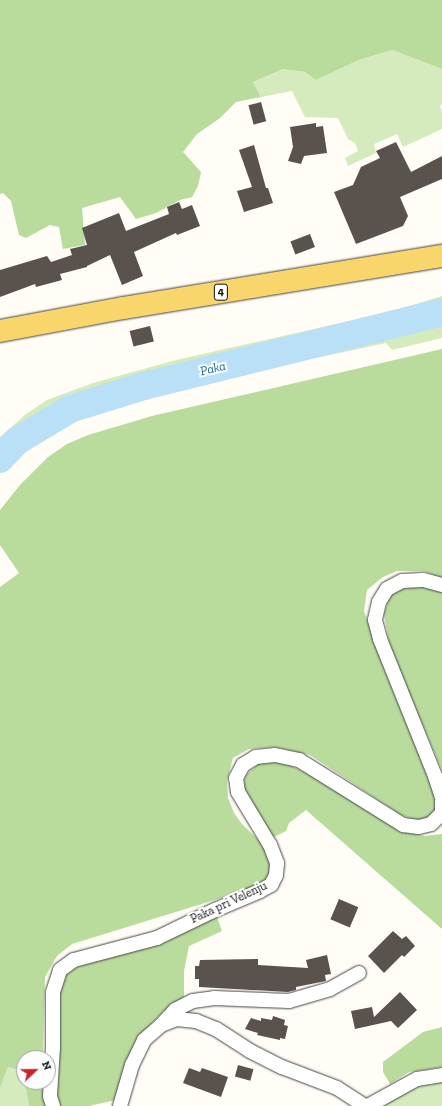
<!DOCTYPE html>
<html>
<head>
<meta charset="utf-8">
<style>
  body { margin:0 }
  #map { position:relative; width:442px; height:1106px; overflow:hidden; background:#fffdf5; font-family:"Zilla Slab",serif }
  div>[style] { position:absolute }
  .green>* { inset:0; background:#d5ebbd }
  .forest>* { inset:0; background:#b9dc9c }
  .river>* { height:28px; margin:-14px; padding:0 14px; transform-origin:14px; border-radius:14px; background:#b9e0f7 }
  .building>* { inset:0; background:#5a524d; transform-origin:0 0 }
  .roads { filter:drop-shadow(0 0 1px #444) drop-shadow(0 0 1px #444) }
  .minor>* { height:14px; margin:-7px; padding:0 7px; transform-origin:7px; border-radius:7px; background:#fff }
  .primary>* { height:22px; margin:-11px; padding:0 11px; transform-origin:11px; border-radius:11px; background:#f9d66b }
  span { translate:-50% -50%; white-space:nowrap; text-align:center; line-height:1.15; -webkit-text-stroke:4px #fff; paint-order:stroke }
  .shield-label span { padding:1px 3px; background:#fff; border:1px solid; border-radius:3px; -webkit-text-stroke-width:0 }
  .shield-label { font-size:11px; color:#111; font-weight:700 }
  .street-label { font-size:12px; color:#111 }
  .water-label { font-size:13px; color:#1768a6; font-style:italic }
  .north { position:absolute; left:16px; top:1050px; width:40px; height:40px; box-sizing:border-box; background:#fff; border:1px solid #a0a0a0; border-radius:50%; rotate:68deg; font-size:11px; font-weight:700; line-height:16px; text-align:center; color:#111 }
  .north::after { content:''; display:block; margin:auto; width:14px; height:18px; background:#c4262e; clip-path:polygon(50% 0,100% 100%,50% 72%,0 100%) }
</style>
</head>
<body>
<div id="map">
  <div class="green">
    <div style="clip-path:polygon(392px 50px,442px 69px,442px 104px,440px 106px,442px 112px,442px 129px,403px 147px,397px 134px,374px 144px,376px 153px,348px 166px,345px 158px,358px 151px,355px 143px,348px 139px,338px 118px,305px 117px,292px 91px,261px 97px,253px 82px,283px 69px,305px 72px,316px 80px,359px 60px)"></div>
    <div style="clip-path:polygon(442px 296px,442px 307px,198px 364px,74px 399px,45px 415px,27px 427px,0 451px,0 437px,26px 414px,47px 400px,93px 383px,176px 360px,390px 312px)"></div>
    <div style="clip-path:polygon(442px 318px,442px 338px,392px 350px,386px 343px,316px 358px,308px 351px)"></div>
    <div style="clip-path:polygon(8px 1067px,24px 1071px,29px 1106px,0 1106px,0 1088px)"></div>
    <div style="clip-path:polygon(442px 1080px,442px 1106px,383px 1106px,387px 1100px,430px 1081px)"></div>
  </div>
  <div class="forest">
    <div style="clip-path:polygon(0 0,442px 0,442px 69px,392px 50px,359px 60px,316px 80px,305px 72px,283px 69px,253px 82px,261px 97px,236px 102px,220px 118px,197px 134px,183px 152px,201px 172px,198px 186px,192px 197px,180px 200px,156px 213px,136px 219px,120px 197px,82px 208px,85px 245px,63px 249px,59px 227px,50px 225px,26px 238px,19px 235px,11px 201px,3px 193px,0 194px)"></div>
    <div style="clip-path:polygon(442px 349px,442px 578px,424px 571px,397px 571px,383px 577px,367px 590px,364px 611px,437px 802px,437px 816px,424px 824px,401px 815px,310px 755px,275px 747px,249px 749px,233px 758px,227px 781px,228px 798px,234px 813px,242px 824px,266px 847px,273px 870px,263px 885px,72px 944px,57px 956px,45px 977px,43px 1058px,24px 1058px,24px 1074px,23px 1071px,8px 1067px,0 1088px,0 587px,19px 573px,0 545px,0 510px,20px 485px,48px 457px,67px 444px,88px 435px,152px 416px)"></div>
    <div style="clip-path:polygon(402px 586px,416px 586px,434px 588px,442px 592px,442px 770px,390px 648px,384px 614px,390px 595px)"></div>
    <div style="clip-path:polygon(276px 759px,315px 777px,401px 830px,424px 836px,442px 834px,442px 929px,306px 810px,289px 823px,286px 831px,274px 837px,253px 812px,243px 787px,246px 775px,258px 764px)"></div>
    <div style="clip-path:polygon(216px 914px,222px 931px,189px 946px,184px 971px,184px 999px,163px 1012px,139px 1036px,116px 1100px,89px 1106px,56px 1106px,58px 993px,66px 973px,83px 961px)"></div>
    <div style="clip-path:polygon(442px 1027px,442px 1067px,409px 1072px,390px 1084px,383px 1072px,383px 1062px,423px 1032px)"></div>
    <div style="clip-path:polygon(25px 1082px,43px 1082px,46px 1106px,29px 1106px)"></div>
  </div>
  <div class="river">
    <div style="left:0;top:459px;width:25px;rotate:-47deg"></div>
    <div style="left:17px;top:441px;width:62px;rotate:-31.1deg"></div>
    <div style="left:70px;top:409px;width:77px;rotate:-17.3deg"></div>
    <div style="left:144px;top:386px;width:307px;rotate:-13.9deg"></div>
  </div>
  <div class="building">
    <div style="left:261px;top:102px;width:20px;height:13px;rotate:75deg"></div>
    <div style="clip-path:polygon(316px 123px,316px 127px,323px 126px,327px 153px,304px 156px,301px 164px,288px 161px,293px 147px,290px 127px)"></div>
    <div style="clip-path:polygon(396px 142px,411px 172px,442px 156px,442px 179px,400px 197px,408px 216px,403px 226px,356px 244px,334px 192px,353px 185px,361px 167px,380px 158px,376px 151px)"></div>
    <div style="clip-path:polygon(254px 145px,266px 188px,268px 188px,273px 203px,244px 212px,237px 191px,252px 187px,239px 150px)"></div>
    <div style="clip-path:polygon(179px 202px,182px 209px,192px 205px,200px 226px,177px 235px,176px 233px,134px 252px,143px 276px,122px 285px,110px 255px,87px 266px,87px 267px,60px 274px,62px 280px,36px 287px,35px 284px,0 297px,0 270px,47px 256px,51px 262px,72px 255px,70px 249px,87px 245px,82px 228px,119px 213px,126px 231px,169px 214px,167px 207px)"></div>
    <div style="left:310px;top:234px;width:14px;height:21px;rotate:69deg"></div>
    <div style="left:150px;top:326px;width:16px;height:21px;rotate:76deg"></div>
    <div style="left:339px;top:899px;width:21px;height:22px;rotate:23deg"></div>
    <div style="clip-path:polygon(393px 931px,402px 939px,406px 936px,415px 946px,404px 957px,402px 955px,384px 973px,368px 956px)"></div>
    <div style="clip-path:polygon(327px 955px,331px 974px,325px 975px,326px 981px,296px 987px,296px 990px,288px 992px,199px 987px,199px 979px,195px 979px,195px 966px,199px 966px,200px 960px,258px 959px,258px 965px,308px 968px,306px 960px)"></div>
    <div style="clip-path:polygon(400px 992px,417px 1010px,398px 1028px,391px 1021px,355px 1029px,351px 1011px,372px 1007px,374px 1017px)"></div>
    <div style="clip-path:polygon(273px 1016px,285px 1020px,284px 1025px,288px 1026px,285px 1039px,280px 1038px,280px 1040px,257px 1035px,258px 1033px,245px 1029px,251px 1018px,261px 1021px,261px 1018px,272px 1020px)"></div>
    <div style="left:238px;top:1065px;width:16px;height:12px;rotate:15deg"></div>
    <div style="clip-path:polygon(189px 1068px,200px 1072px,202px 1068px,228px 1077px,221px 1097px,183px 1083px)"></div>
  </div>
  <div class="roads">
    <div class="minor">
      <div style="left:442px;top:585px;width:20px;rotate:-165deg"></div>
      <div style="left:423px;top:580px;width:21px;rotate:177deg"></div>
      <div style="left:402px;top:581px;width:17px;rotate:152deg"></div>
      <div style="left:387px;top:589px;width:15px;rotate:122deg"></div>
      <div style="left:379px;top:602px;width:18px;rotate:103deg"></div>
      <div style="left:375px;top:620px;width:20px;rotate:75deg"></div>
      <div style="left:380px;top:639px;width:148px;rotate:68.1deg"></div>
      <div style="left:435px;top:776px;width:22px;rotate:72deg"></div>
      <div style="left:164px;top:1022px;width:16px;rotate:-47deg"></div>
      <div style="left:175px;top:1010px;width:20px;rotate:-27deg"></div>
      <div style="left:193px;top:1001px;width:21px;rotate:-8deg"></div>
      <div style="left:214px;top:998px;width:75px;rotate:2.3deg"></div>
      <div style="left:289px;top:1001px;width:43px;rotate:-16.3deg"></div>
      <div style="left:330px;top:989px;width:33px;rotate:-29deg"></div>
      <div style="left:53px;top:1106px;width:10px;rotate:-107deg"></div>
      <div style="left:50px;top:1096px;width:49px;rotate:-86.5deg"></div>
      <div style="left:53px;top:1047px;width:55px;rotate:-90deg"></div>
      <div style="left:53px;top:992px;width:23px;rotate:-72deg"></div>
      <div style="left:60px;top:970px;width:17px;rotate:-36deg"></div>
      <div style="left:74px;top:960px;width:86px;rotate:-14.8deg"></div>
      <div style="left:157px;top:938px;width:64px;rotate:-25.8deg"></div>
      <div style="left:215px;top:910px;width:49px;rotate:-22.9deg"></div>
      <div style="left:260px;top:891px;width:13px;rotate:-29deg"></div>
      <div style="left:271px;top:885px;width:11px;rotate:-63deg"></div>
      <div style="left:276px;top:875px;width:12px;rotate:-85deg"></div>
      <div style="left:277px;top:863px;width:19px;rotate:-111deg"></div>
      <div style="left:270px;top:845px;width:62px;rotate:-121.1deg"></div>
      <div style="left:238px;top:792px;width:14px;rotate:-98deg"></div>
      <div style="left:236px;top:778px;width:15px;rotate:-62deg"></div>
      <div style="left:243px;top:765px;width:15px;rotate:-32deg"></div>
      <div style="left:256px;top:757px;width:19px;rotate:-6deg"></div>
      <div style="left:275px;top:755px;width:25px;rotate:12deg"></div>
      <div style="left:299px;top:760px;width:123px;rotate:32deg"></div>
      <div style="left:403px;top:825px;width:16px;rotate:7deg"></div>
      <div style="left:419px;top:827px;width:12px;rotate:-14deg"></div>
      <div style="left:431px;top:824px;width:16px;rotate:-45deg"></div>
      <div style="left:442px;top:813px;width:12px;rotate:-90deg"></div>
      <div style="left:120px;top:1106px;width:43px;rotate:-73.7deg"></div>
      <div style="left:132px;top:1065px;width:28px;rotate:-64deg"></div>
      <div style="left:144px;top:1040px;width:23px;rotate:-41deg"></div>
      <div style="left:161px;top:1025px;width:17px;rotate:-21deg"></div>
      <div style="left:177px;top:1019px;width:19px;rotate:6deg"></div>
      <div style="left:196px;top:1021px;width:22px;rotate:22deg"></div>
      <div style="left:216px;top:1029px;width:40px;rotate:32.9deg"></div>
      <div style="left:250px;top:1051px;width:36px;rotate:27deg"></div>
      <div style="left:282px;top:1067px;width:59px;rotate:20.9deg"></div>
      <div style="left:337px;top:1088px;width:33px;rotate:33deg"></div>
      <div style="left:368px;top:1106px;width:56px;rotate:-28.9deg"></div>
      <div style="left:417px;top:1079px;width:25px;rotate:-9deg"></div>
    </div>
    <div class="primary">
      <div style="left:0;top:331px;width:125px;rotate:-10.6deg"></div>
      <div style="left:123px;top:308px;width:323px;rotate:-9.3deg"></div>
    </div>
  </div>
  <div class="shield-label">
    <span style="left:221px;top:292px">4</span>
  </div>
  <div class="street-label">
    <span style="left:229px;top:903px;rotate:-25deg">Paka pri Velenju</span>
  </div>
  <div class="water-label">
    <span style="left:213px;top:369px;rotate:-14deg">Paka</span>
  </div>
  <div class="north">N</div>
</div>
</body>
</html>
